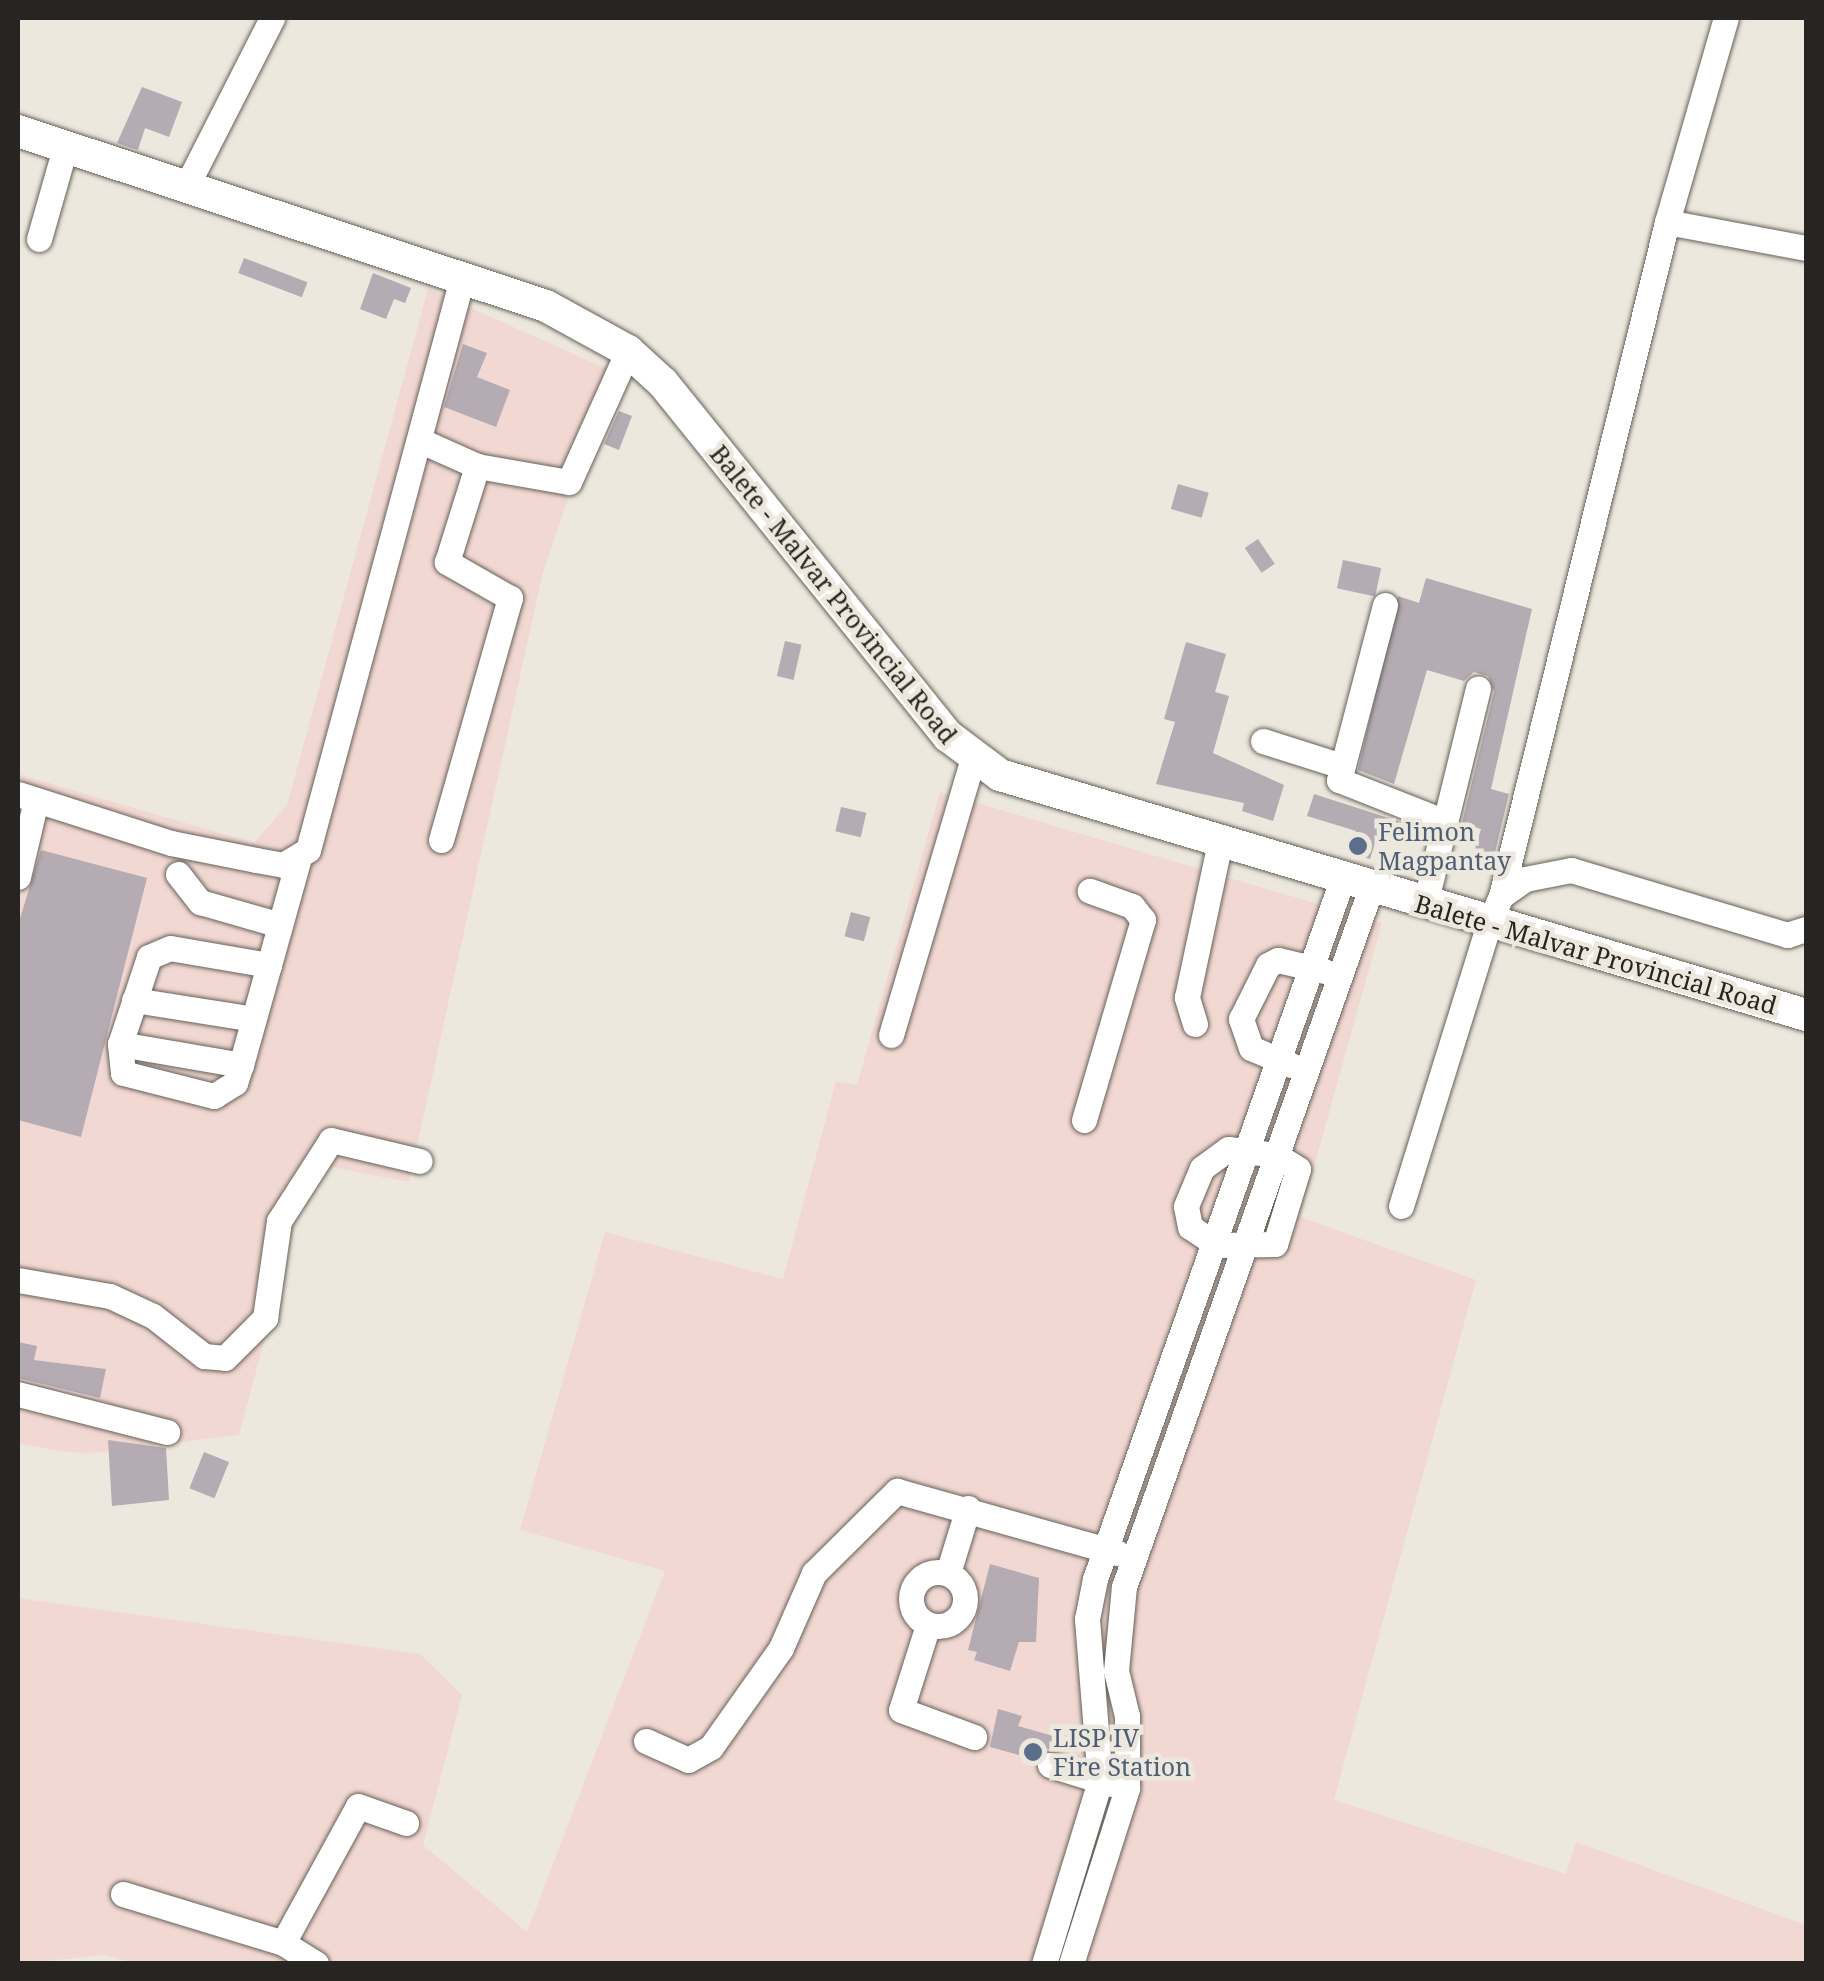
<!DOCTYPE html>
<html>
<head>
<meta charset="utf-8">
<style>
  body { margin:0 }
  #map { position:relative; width:1824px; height:1981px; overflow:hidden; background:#ede8dd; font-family:"Noto Serif",serif }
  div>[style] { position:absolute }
  .industrial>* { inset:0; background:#f2d8d2 }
  .building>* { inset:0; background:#b4abb3; transform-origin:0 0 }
  .roads { filter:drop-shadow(0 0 2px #666158) drop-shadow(0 0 2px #666158) }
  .minor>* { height:25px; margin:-12.5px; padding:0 12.5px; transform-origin:12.5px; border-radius:12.5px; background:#fff }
  .minor>.ring { margin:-12.5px; padding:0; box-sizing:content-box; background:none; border:25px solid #fff; border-radius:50% }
  .major>* { height:32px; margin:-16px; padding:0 16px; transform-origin:16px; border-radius:16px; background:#fff }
  .dots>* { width:28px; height:28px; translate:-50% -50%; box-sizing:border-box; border:5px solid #ede8dd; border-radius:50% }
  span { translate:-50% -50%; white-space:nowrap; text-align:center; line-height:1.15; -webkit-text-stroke:9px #ede8dd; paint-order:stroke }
  .street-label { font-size:25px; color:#272521 }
  .service-label { font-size:25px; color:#4e5e75 }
  .left { translate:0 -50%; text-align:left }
  .frame { position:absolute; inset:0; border:20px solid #272521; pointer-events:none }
</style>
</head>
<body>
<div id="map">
  <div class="industrial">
    <div style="clip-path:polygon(428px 289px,612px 371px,543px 572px,409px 1182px,312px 1163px,239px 1435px,84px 1454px,18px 1444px,18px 774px,254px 843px,287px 805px)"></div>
    <div style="clip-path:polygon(940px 792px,1382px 923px,1300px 1217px,1476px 1280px,1334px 1800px,1566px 1874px,1576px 1842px,1806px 1925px,1806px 1964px,138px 1964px,105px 1955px,18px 1964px,18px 1598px,420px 1654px,462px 1695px,423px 1845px,527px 1932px,665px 1571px,520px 1530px,605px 1232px,783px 1279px,836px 1081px,857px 1085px)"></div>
  </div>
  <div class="building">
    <div style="clip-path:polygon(142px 87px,182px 102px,169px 137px,145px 128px,138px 150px,117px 143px)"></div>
    <div style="left:244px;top:258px;width:68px;height:16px;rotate:21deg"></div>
    <div style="clip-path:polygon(373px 273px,411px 288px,405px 303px,394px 299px,386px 319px,360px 309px)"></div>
    <div style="clip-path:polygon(463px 344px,487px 353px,477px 377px,510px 390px,496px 427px,444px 407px)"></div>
    <div style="clip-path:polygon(619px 411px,632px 416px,619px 450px,604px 444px)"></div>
    <div style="left:1178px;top:484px;width:32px;height:26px;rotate:16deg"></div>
    <div style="left:1258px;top:539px;width:30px;height:16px;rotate:56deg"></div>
    <div style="left:1343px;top:560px;width:39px;height:29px;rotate:12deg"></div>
    <div style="clip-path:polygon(1426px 578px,1532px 609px,1491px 789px,1509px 794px,1492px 865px,1472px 859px,1481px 829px,1462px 823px,1494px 692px,1488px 676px,1474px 672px,1464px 681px,1427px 670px,1394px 784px,1358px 770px,1398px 596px,1419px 603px)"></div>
    <div style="left:785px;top:641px;width:17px;height:36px;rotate:13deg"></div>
    <div style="clip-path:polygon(1186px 642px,1226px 654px,1215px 692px,1229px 696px,1213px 753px,1284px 785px,1273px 821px,1242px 811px,1244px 803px,1156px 784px,1175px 722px,1164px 719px)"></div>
    <div style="clip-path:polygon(1314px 794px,1404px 823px,1398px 843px,1377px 837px,1370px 859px,1350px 853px,1356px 831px,1307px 816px)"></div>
    <div style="left:841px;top:807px;width:26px;height:25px;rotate:13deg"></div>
    <div style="clip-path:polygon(41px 850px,147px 878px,81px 1137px,18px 1120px,18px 925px)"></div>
    <div style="left:851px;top:912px;width:20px;height:25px;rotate:15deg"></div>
    <div style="clip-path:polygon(18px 1342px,37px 1346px,34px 1360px,106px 1369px,100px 1398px,18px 1378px)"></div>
    <div style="clip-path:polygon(108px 1440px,166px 1448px,169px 1500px,112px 1506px)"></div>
    <div style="left:204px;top:1452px;width:27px;height:39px;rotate:22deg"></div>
    <div style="clip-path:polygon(990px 1564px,1039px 1578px,1036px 1642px,1019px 1642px,1010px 1671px,974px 1660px,977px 1652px,968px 1650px)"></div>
    <div style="clip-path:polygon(998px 1709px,1022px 1716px,1018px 1726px,1060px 1738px,1057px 1750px,1023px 1745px,1019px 1755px,990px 1747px)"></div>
  </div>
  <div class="roads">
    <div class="minor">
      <div style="left:185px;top:189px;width:192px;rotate:-63deg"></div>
      <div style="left:1667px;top:222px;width:212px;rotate:-73.9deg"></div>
      <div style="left:39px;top:239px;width:95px;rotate:-74.1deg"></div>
      <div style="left:419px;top:440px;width:64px;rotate:24.1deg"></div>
      <div style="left:477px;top:466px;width:93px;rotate:9.9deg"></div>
      <div style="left:569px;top:482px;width:144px;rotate:-65.8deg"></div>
      <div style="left:1385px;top:605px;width:181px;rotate:104.7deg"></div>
      <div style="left:1339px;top:780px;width:114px;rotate:21.6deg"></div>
      <div style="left:1263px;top:741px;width:83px;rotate:17.6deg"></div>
      <div style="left:18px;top:794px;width:161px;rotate:17.8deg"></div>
      <div style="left:171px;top:843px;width:87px;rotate:11.3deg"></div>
      <div style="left:256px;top:860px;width:27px;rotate:10deg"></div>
      <div style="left:283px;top:865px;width:29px;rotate:-31deg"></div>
      <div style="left:308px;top:850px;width:588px;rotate:-74.92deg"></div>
      <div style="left:441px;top:840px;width:252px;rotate:-74.1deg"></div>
      <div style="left:510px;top:598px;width:73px;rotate:-150.3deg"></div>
      <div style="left:447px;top:562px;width:101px;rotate:-72.6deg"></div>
      <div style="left:178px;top:874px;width:36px;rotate:52deg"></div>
      <div style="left:200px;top:902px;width:83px;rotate:16deg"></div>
      <div style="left:18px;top:877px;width:79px;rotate:-76.8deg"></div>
      <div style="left:1501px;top:896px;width:694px;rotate:-76.16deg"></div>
      <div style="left:1667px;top:222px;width:141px;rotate:10.6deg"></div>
      <div style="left:1425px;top:904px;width:222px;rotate:-76.2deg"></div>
      <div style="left:269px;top:965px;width:100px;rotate:-170.3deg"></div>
      <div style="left:170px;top:948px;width:23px;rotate:157deg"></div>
      <div style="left:149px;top:957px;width:92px;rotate:108.4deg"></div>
      <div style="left:120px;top:1044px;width:29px;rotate:84deg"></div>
      <div style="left:123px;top:1073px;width:94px;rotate:14.2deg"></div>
      <div style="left:214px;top:1096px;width:25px;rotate:-32deg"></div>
      <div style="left:235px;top:1083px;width:19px;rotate:-72deg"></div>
      <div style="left:241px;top:1065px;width:104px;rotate:-74.4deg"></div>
      <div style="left:269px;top:965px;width:108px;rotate:-74.4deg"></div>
      <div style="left:134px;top:1000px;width:121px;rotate:9deg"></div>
      <div style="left:1195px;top:1024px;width:28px;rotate:-107deg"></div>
      <div style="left:1187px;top:997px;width:154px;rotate:-78deg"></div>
      <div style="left:891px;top:1035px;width:286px;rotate:-73.5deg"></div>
      <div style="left:120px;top:1044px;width:123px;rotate:9.8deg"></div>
      <div style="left:1291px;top:1065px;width:43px;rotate:-157deg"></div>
      <div style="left:1251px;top:1048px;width:31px;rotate:-109deg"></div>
      <div style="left:1241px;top:1019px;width:60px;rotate:-63.4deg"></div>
      <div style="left:1268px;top:965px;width:11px;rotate:-27deg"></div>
      <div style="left:1278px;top:960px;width:47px;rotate:13.4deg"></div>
      <div style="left:1084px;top:1120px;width:209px;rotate:-73.6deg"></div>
      <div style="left:1143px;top:920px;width:18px;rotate:-128deg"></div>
      <div style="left:1132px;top:906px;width:45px;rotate:-160.3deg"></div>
      <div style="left:1228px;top:1149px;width:48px;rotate:7.1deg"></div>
      <div style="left:1276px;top:1155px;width:26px;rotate:32deg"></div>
      <div style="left:1298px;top:1169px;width:78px;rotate:107deg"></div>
      <div style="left:1275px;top:1244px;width:58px;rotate:179deg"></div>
      <div style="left:1217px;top:1245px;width:32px;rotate:-146deg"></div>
      <div style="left:1190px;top:1227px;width:21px;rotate:-101deg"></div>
      <div style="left:1186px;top:1206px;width:41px;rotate:-67.2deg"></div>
      <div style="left:1202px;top:1168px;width:32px;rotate:-36deg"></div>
      <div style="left:1401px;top:1206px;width:295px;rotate:-72.7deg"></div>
      <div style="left:1489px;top:924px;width:30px;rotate:-67deg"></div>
      <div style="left:1501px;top:896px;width:29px;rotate:-35deg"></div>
      <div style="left:1525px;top:879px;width:47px;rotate:-11.1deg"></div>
      <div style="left:1571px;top:870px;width:226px;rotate:16.7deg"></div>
      <div style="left:1787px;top:935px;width:20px;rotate:-18deg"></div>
      <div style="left:18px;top:1280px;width:93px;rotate:9.9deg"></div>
      <div style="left:110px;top:1296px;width:47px;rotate:24.9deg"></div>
      <div style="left:153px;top:1316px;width:65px;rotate:38.1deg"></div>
      <div style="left:204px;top:1356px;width:21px;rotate:5deg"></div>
      <div style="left:225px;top:1358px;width:57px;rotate:-45deg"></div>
      <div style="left:265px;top:1318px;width:98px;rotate:-81.8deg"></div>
      <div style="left:279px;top:1221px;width:96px;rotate:-57.3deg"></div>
      <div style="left:331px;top:1140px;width:91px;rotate:13.3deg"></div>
      <div style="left:18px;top:1394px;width:154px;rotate:14.3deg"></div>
      <div class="ring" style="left:911px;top:1572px;width:29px;height:29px"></div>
      <div style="left:948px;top:1573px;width:68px;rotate:-72.9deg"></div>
      <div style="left:928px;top:1625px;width:89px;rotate:107.6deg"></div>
      <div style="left:901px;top:1710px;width:78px;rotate:20.3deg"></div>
      <div style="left:646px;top:1741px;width:46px;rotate:24.3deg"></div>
      <div style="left:688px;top:1760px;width:26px;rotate:-29deg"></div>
      <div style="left:711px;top:1747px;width:121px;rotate:-54.7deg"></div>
      <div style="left:781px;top:1648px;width:82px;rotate:-66.3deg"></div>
      <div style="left:814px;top:1573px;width:117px;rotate:-44.7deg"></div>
      <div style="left:897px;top:1491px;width:230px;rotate:15.7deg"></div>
      <div style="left:1050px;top:1765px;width:65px;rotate:17deg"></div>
      <div style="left:123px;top:1894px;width:167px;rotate:17deg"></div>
      <div style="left:283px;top:1943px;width:39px;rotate:32deg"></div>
      <div style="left:283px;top:1943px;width:156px;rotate:-61.3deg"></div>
      <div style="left:358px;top:1806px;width:51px;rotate:19.5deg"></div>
      <div style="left:1044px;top:1964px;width:191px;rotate:-73deg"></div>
      <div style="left:1100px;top:1781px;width:163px;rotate:-94.6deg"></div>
      <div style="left:1087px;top:1619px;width:41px;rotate:-78.7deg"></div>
      <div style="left:1095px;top:1579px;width:741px;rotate:-70.54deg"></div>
      <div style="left:1071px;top:1964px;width:185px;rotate:-72.3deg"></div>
      <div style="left:1127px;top:1788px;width:72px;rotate:-90deg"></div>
      <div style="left:1127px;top:1716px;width:46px;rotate:-103.7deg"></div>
      <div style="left:1116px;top:1671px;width:84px;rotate:-84.6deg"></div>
      <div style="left:1124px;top:1587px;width:741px;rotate:-70.54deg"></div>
    </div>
    <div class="major">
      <div style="left:18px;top:131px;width:556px;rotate:18.34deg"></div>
      <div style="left:546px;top:306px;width:94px;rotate:28.8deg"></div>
      <div style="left:628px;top:351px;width:47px;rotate:42.4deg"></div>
      <div style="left:663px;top:383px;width:454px;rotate:51.1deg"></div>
      <div style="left:948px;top:736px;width:65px;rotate:36.9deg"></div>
      <div style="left:1000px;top:775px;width:841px;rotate:16.58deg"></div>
    </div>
  </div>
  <div class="dots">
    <div style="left:1358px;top:846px;background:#5c6f8a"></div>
    <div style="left:1033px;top:1752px;background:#5c6f8a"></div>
  </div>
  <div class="street-label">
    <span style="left:834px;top:594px;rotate:51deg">Balete - Malvar Provincial Road</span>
    <span style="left:1596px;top:954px;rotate:16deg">Balete - Malvar Provincial Road</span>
  </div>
  <div class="service-label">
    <span class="left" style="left:1378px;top:846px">Felimon<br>Magpantay</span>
    <span class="left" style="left:1053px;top:1752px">LISP IV<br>Fire Station</span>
  </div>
  <div class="frame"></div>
</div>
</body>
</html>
